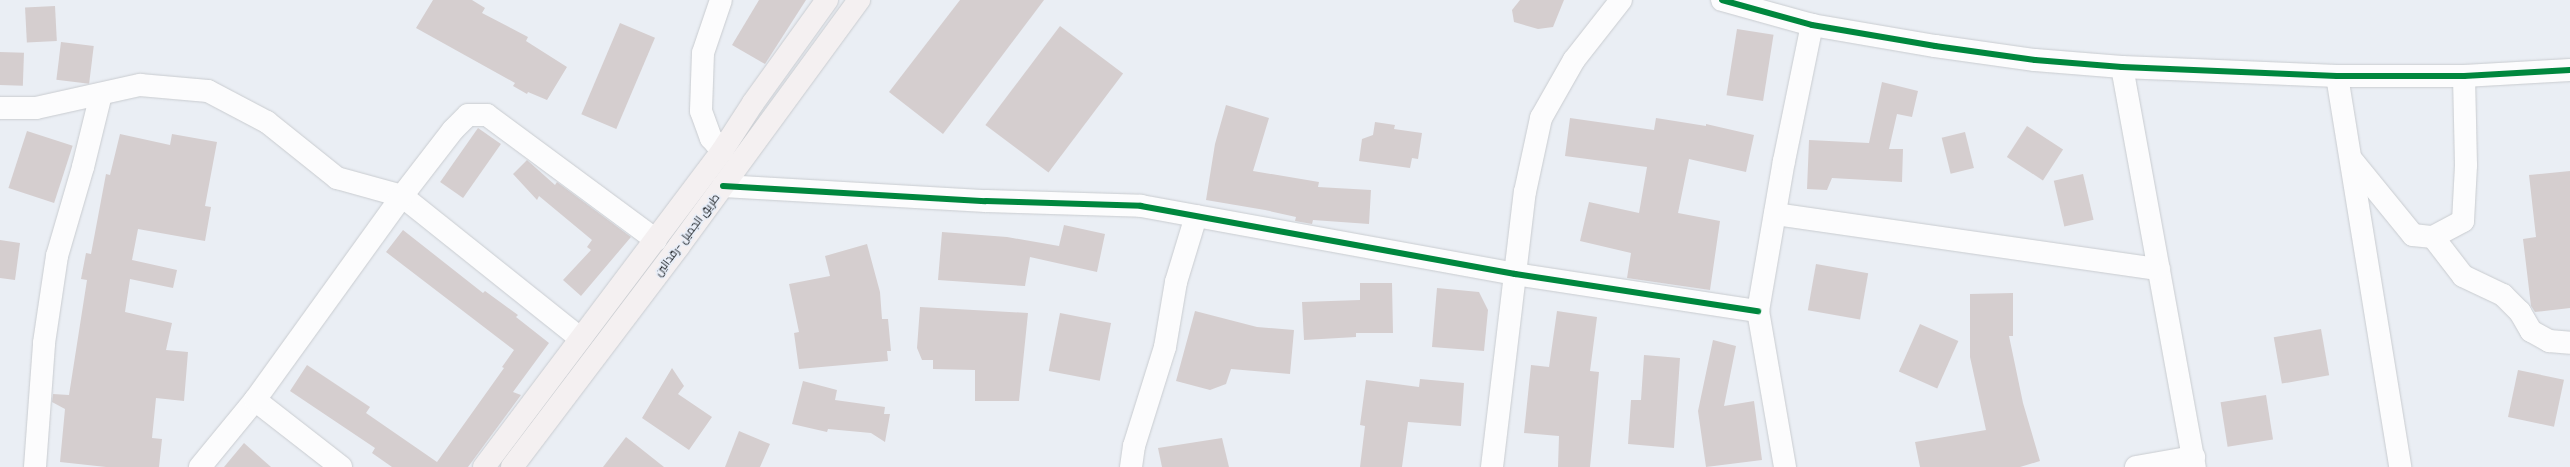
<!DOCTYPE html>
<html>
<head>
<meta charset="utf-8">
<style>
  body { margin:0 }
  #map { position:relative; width:2570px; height:467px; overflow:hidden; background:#eaeef4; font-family:Lora,Cairo,serif }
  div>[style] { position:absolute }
  .building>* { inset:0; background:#d5cecf; transform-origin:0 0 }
  .roads { filter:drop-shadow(0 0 1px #c9ccd0) drop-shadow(0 0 1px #c9ccd0) }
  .minor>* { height:22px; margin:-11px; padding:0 11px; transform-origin:11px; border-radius:11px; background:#fcfcfd }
  .major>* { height:22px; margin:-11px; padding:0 11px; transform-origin:11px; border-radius:11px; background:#f4f0f1 }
  .cycleway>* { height:6px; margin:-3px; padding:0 3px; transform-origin:3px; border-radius:3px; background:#00873e }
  span { translate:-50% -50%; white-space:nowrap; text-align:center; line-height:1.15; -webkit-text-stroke:3px #e6edf8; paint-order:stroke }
  .street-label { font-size:11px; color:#1c1f22 }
</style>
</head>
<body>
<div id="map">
  <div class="building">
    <div style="clip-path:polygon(433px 0,472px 0,485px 8px,482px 13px,528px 37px,526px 41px,567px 67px,547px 100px,528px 92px,527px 94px,513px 86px,515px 83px,416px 28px)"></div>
    <div style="clip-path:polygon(759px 0,806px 0,765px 64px,732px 45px)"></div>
    <div style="clip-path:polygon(960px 0,1044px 0,943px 134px,889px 92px)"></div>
    <div style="clip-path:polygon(1520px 0,1564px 0,1553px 27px,1538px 29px,1514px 22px,1512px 10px)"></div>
    <div style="left:55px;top:6px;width:35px;height:30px;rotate:87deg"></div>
    <div style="left:620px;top:23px;width:38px;height:99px;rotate:23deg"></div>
    <div style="left:1060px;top:26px;width:79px;height:124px;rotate:37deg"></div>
    <div style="left:1737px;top:29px;width:37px;height:67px;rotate:9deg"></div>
    <div style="left:61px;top:42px;width:33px;height:38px;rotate:7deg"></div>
    <div style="left:0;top:52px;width:24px;height:33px;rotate:2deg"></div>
    <div style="clip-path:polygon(1882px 82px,1918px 91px,1912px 117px,1897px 114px,1889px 149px,1903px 149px,1902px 182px,1832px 178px,1827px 190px,1807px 189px,1809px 140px,1869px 143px)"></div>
    <div style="clip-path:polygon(1226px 105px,1269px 118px,1253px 171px,1319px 182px,1318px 187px,1371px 190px,1369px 224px,1313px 220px,1312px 224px,1295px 221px,1296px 217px,1265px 210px,1206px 200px,1215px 144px)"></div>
    <div style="clip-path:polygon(1570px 118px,1654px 130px,1656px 118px,1706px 126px,1706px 124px,1754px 135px,1746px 172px,1689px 159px,1678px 213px,1720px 221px,1710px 290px,1627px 278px,1631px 253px,1580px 241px,1589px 202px,1639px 213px,1647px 167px,1565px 156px)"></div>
    <div style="clip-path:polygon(1375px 122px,1395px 125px,1394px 129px,1422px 133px,1418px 159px,1412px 158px,1410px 168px,1359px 161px,1362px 139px,1373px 135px)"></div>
    <div style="left:2027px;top:126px;width:43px;height:37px;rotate:33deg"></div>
    <div style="left:478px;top:128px;width:28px;height:66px;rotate:35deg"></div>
    <div style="left:27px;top:131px;width:48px;height:60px;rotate:18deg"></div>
    <div style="left:1965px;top:132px;width:37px;height:24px;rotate:76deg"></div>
    <div style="clip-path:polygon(120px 134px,170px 145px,172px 134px,217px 142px,205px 206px,211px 207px,205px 241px,138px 229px,132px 260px,177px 270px,173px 288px,130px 279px,125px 312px,172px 323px,166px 350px,188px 352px,184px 401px,156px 398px,152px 438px,162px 439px,159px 467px,106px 467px,60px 462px,65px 409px,52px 402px,53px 394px,69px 395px,87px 280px,81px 279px,86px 253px,91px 254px,106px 174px,110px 175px)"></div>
    <div style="clip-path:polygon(527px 160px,555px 185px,557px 182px,631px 237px,581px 296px,563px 280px,591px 250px,587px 247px,592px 240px,539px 196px,537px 200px,513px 174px)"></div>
    <div style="clip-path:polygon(2570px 171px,2570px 308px,2535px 312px,2531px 306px,2523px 239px,2536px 237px,2529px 175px)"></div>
    <div style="left:2083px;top:174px;width:47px;height:30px;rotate:77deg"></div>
    <div style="clip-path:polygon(1064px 225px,1105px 234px,1097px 272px,1030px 257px,1025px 286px,938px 280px,942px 232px,1007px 237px,1059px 246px)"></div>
    <div style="clip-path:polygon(403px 230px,483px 293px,485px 291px,518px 315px,516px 317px,549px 343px,513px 392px,521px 395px,468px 467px,392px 467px,372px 453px,375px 448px,290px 391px,307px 365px,370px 407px,366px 413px,437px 462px,504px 368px,502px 367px,514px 350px,386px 252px)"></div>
    <div style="clip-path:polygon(0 240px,20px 243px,15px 280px,0 278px)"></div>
    <div style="clip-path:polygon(867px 244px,880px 292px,882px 319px,888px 319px,891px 351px,887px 351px,888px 361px,799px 369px,794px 333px,799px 332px,789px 284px,830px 276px,825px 256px)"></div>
    <div style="left:1816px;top:264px;width:53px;height:47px;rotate:10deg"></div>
    <div style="clip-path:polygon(1360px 283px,1392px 283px,1393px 333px,1356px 333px,1356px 337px,1304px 340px,1302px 302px,1360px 300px)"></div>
    <div style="clip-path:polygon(1437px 288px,1479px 292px,1488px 310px,1484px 351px,1432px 347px)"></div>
    <div style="clip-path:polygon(2013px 293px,2013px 336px,2009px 336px,2023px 403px,2040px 461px,2020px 467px,1920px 467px,1915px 442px,1986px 430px,1970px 357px,1970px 294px)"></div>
    <div style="clip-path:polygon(920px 307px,1028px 313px,1019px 401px,975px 401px,975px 370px,933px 369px,933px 360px,922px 360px,917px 348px)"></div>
    <div style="clip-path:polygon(1195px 311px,1257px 327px,1294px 330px,1290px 374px,1231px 369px,1226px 384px,1210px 390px,1176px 381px)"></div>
    <div style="clip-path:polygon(1557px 311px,1597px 317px,1590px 371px,1599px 372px,1590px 467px,1558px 467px,1559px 436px,1524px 433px,1531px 365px,1549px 367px)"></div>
    <div style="left:1060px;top:313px;width:52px;height:59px;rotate:11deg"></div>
    <div style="left:1920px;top:324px;width:42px;height:52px;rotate:24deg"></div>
    <div style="left:2321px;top:329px;width:47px;height:48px;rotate:80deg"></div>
    <div style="clip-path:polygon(1713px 340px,1736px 346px,1724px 406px,1754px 401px,1762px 460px,1706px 467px,1698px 411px)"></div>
    <div style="clip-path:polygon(1644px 355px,1680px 358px,1674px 448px,1628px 444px,1631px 400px,1641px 400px)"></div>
    <div style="clip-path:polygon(672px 368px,684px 386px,678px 394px,712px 417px,689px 450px,642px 418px)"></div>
    <div style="left:2518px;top:370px;width:47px;height:48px;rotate:12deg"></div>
    <div style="clip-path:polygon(1420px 379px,1464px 383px,1461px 426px,1408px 422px,1402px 467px,1360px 467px,1365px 426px,1360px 425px,1366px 380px,1419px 387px)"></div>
    <div style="clip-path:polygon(803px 381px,837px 390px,835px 400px,885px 407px,884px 414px,890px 414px,885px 442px,871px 433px,828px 429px,827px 432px,792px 424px)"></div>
    <div style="left:2266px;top:395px;width:45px;height:46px;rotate:81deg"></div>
    <div style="clip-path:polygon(739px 431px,770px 444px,760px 467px,725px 467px)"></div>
    <div style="clip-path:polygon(626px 437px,635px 444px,664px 467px,603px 467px)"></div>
    <div style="clip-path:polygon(1222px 438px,1229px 467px,1162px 467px,1158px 448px)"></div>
    <div style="clip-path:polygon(244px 443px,271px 467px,224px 467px)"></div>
  </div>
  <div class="roads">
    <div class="minor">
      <div style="left:721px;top:0;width:56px;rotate:108.8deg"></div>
      <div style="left:703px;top:53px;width:58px;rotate:92deg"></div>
      <div style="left:701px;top:111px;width:29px;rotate:70deg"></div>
      <div style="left:711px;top:138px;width:17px;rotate:50deg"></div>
      <div style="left:1722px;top:0;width:93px;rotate:15.5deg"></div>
      <div style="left:1812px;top:25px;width:125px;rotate:9.7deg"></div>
      <div style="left:1935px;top:46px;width:101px;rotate:8deg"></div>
      <div style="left:2035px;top:60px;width:87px;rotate:4.6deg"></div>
      <div style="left:2122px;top:67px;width:215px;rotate:2.4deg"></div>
      <div style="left:2337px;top:76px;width:127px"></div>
      <div style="left:2464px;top:76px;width:106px;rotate:-3.2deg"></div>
      <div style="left:2122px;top:67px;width:407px;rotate:79.7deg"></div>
      <div style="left:2337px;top:76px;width:396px;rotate:80.8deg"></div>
      <div style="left:0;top:108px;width:36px"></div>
      <div style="left:36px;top:108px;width:107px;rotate:-12.5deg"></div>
      <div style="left:140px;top:85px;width:68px;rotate:5deg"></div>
      <div style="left:208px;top:91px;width:67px;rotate:27.7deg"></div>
      <div style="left:267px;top:122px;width:90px;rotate:38.7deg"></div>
      <div style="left:337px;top:178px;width:67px;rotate:15.5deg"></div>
      <div style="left:402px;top:196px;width:228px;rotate:38.6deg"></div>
      <div style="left:2351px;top:159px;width:98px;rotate:50.8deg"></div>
      <div style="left:2413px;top:235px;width:20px;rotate:6deg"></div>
      <div style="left:2433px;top:237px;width:34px;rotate:-28deg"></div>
      <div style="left:2463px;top:221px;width:56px;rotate:-86.9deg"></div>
      <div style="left:2466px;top:165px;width:89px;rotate:-91.3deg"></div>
      <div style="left:723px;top:186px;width:263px;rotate:3.3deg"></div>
      <div style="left:986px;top:201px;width:155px;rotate:1.8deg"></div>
      <div style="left:1141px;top:206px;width:380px;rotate:10.3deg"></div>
      <div style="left:1515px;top:274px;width:246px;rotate:8.7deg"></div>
      <div style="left:1775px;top:214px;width:388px;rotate:8.2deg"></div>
      <div style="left:2433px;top:237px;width:49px;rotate:52.4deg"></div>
      <div style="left:2463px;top:276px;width:44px;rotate:25.4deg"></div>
      <div style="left:2503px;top:295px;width:24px;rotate:45deg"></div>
      <div style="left:2520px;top:312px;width:22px;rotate:60deg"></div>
      <div style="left:2531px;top:331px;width:21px;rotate:29deg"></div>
      <div style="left:2549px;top:341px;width:21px;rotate:5deg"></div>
      <div style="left:255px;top:400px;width:109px;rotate:37.9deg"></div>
      <div style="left:35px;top:467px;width:124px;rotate:-85.8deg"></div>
      <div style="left:44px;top:343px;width:88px;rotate:-81.5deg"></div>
      <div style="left:57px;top:256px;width:93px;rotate:-73.7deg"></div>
      <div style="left:83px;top:167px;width:75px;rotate:-76.1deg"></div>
      <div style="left:200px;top:467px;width:87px;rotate:-50.6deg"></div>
      <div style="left:255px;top:400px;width:251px;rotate:-54.2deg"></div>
      <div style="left:402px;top:196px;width:83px;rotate:-52.3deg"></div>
      <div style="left:453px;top:130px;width:21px;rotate:-45deg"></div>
      <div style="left:468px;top:115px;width:19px"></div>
      <div style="left:487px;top:115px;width:210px;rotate:36.5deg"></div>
      <div style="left:1131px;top:467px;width:21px;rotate:-82deg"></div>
      <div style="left:1134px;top:446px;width:104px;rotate:-72.6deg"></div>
      <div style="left:1165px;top:347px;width:66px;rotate:-80.4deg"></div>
      <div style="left:1176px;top:282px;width:69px;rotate:-73.1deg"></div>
      <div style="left:1492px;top:467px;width:277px;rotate:-83.2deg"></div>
      <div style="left:1525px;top:192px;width:76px;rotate:-77.8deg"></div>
      <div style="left:1541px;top:118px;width:67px;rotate:-60.4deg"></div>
      <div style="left:1574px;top:60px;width:76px;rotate:-51.9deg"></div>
      <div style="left:1785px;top:467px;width:158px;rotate:-99.8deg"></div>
      <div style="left:1758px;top:311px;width:152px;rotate:-80.2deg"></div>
      <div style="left:1784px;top:161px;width:139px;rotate:-78.4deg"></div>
      <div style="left:2136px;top:467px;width:59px;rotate:-9.8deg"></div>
    </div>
    <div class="major">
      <div style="left:484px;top:467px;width:396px;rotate:-53deg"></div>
      <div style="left:722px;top:151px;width:57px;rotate:-57.1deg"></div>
      <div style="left:753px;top:103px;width:127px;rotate:-54.3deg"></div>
      <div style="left:512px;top:467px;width:277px;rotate:-52.9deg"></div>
      <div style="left:679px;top:246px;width:305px;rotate:-53.8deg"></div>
    </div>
  </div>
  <div class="cycleway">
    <div style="left:1722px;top:0;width:93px;rotate:15.5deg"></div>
    <div style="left:1812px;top:25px;width:125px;rotate:9.7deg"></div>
    <div style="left:1935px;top:46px;width:101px;rotate:8deg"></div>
    <div style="left:2035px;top:60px;width:87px;rotate:4.6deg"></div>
    <div style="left:2122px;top:67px;width:215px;rotate:2.4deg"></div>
    <div style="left:2337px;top:76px;width:127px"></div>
    <div style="left:2464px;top:76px;width:106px;rotate:-3.2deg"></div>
    <div style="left:723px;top:186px;width:263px;rotate:3.3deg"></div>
    <div style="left:986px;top:201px;width:155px;rotate:1.8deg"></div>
    <div style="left:1141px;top:206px;width:380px;rotate:10.3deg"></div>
    <div style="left:1515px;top:274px;width:246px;rotate:8.7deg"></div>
  </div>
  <div class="street-label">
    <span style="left:687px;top:235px;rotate:-53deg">طريق الجميل -رقدالين</span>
  </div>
</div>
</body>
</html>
